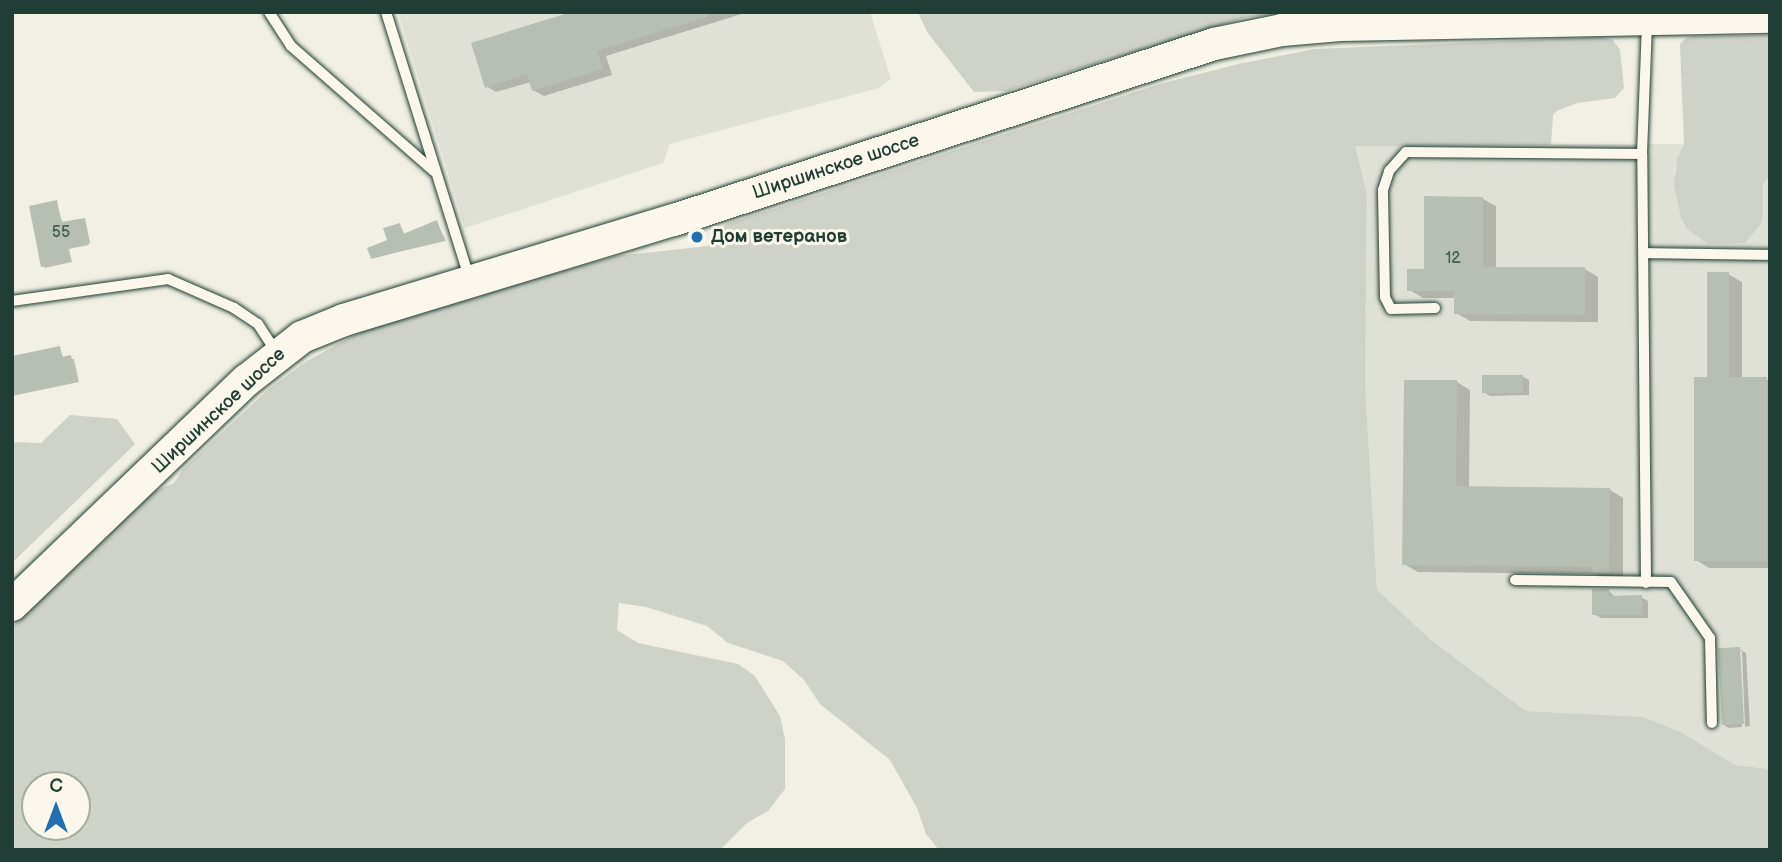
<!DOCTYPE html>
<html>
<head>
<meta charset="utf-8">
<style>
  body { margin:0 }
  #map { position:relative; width:1782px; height:862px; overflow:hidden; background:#f2f0e5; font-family:"Balsamiq Sans",sans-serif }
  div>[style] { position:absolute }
  .built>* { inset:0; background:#e0e1d6 }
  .green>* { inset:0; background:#cfd2c8 }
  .shadow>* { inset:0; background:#0003 }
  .building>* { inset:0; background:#b7beb3; transform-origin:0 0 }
  .roads { filter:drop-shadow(0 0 2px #1f3d34) drop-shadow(0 0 2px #1f3d34) }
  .service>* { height:10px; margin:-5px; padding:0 5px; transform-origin:5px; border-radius:5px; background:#fbf7ec }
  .secondary>* { height:32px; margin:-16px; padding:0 16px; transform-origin:16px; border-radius:16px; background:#fbf7ec }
  .dots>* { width:19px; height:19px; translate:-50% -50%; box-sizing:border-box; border:4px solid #fbf7ec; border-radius:50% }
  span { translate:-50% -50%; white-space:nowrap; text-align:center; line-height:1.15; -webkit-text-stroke:6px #fbf7ec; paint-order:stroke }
  .number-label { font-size:16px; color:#455d54 }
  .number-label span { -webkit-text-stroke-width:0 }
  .street-label { font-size:19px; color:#1f3d34 }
  .poi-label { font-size:19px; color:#1f3d34; font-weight:700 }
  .left { translate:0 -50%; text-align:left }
  .frame { position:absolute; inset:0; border:14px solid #1f3d34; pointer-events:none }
  .north { position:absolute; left:21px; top:771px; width:70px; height:70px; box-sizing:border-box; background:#fbf7ec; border:2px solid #a3ada2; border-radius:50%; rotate:0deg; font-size:19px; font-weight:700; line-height:28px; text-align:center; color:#1f3d34 }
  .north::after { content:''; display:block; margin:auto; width:24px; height:32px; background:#1f6fb2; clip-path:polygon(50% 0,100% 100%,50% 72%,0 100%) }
</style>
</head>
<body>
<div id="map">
  <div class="built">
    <div style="clip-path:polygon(398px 12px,870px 12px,891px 79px,879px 88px,670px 144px,663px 163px,465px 228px)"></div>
    <div style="clip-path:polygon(1684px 144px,1674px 171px,1681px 219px,1688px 230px,1708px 244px,1763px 215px,1763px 184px,1770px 176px,1770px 769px,1735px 765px,1681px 732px,1644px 717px,1526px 711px,1430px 639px,1377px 591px,1365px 384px,1367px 195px,1354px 145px)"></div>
  </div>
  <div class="green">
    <div style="clip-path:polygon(918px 12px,1311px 12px,1247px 17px,1006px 91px,974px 92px,927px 32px)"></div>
    <div style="clip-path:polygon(1770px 35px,1770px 176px,1763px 184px,1763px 215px,1760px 225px,1745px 243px,1708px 244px,1688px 230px,1681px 219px,1674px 184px,1677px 159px,1684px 144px,1680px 44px,1686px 38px,1693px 36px)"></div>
    <div style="clip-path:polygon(evenodd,1602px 37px,1613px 40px,1620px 50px,1624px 88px,1615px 98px,1577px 103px,1557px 111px,1553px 115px,1551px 145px,1355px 146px,1367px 195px,1365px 384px,1377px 590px,1430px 639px,1526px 711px,1644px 717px,1681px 732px,1735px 765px,1770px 769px,1770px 850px,939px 850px,926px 834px,917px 808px,890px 760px,820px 704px,804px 680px,783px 661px,728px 643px,707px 626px,646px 607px,619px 603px,617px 630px,638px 643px,738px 664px,755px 676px,780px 716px,785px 739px,785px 789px,768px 811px,747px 823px,720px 850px,12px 850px,12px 626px,153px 492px,174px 483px,183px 469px,269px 389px,307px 361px,371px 326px,616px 256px,708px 246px,726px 224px,1160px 84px,1238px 64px,1315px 49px,1602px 37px,35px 785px,77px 785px,77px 827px,35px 827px,35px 785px)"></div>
    <div style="clip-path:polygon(70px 415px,117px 419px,135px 444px,12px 563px,12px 442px,41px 443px)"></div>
  </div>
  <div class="shadow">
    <div style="clip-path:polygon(576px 12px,748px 12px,606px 56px,612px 75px,544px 96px,533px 90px,531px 82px,496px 92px,486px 86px)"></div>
    <div style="clip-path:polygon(1483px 199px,1496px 206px,1496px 269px,1585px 269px,1598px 277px,1598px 322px,1470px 321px,1456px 313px,1456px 298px,1423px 298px,1409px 290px)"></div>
    <div style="clip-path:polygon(56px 202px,63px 224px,83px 220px,89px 245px,69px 249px,72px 262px,45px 268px,43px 266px)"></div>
    <div style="clip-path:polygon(437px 222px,446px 241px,372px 258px,400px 225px,405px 235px)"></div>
    <div style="clip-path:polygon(1728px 274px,1742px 282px,1742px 378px,1770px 380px,1770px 568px,1709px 568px,1696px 560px,1708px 378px)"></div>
    <div style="clip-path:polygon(59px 348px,64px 359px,74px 359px,79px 382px,12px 396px,12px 371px)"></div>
    <div style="clip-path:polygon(1522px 376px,1529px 380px,1529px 395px,1490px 396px,1484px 392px)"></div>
    <div style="clip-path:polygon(1457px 382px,1470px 390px,1469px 488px,1610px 490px,1623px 498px,1623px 580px,1607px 580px,1596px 574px,1418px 572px,1404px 564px)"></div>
    <div style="clip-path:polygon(1609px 591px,1615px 597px,1641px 597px,1648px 601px,1648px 618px,1601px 618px,1594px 614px)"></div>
    <div style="clip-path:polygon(1739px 649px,1746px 653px,1750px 726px,1745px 727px,1742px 651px,1738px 651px,1742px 727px,1729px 728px,1722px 724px,1720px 650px)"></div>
  </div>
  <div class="building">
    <div style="clip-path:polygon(571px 12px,708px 12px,709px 16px,597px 51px,603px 69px,532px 91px,527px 74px,485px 88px,471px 43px)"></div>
    <div style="clip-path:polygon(1424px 196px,1483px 197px,1483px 267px,1585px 267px,1585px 315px,1454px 314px,1454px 291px,1407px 291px,1407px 269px,1424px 269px)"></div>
    <div style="clip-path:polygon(57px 200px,61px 222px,85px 218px,90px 243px,67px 248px,70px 261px,41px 267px,29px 206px)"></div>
    <div style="clip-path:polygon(437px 220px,444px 240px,371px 259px,367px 248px,387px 240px,383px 228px,400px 223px,403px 234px)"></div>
    <div style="clip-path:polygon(1707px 272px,1729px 272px,1729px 377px,1767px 377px,1767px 561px,1694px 561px,1694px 377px,1707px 377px)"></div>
    <div style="clip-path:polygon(60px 346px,62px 357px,71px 355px,77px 382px,12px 395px,12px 356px)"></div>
    <div style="left:1482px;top:375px;width:41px;height:18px"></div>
    <div style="clip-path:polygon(1404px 380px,1457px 380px,1456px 486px,1610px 488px,1609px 573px,1592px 573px,1592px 567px,1402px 565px)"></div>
    <div style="clip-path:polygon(1592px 589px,1609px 589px,1609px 596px,1642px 595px,1642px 615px,1592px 615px)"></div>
    <div style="left:1740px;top:647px;width:77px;height:22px;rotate:87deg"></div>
  </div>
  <div class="roads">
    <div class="service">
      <div style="left:269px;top:12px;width:40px;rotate:57.1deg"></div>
      <div style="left:291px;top:46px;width:190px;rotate:41.2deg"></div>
      <div style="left:386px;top:12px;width:281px;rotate:72.6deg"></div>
      <div style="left:1644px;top:253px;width:126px;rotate:0.9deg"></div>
      <div style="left:12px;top:301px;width:158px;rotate:-8deg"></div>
      <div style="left:168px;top:279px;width:72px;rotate:23.7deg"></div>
      <div style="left:234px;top:308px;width:29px;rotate:34deg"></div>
      <div style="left:258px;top:324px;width:33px;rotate:57deg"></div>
      <div style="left:1435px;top:308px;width:44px;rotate:178.7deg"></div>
      <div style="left:1391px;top:309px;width:13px;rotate:-117deg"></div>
      <div style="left:1385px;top:297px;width:107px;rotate:-91.1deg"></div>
      <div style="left:1383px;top:190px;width:20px;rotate:-72deg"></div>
      <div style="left:1389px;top:171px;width:25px;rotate:-48deg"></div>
      <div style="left:1406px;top:152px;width:236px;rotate:0.5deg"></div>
      <div style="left:1515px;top:580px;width:156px;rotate:0.7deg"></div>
      <div style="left:1671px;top:582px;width:68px;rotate:55.1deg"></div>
      <div style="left:1710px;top:638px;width:85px;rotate:88.7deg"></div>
      <div style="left:1646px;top:583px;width:429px;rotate:-90.5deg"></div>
      <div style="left:1642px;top:154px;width:132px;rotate:-87.8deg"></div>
    </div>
    <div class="secondary">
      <div style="left:12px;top:605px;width:325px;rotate:-43.8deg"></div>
      <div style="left:247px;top:380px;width:70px;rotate:-38deg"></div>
      <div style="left:302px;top:337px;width:45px;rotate:-22deg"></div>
      <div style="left:344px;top:320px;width:345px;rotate:-16.9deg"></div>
      <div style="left:674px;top:220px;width:568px;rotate:-18.05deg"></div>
      <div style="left:1214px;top:44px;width:69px;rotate:-11.6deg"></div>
      <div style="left:1282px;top:30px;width:58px;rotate:-4.9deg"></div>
      <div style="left:1340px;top:25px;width:430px;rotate:-1.1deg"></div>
    </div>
  </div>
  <div class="dots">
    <div style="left:697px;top:237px;background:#1f6fb2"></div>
  </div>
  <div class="number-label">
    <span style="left:61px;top:233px">55</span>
    <span style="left:1453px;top:259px">12</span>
  </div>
  <div class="street-label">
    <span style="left:836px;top:167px;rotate:-18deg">Ширшинское шоссе</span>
    <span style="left:219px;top:411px;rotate:-43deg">Ширшинское шоссе</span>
  </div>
  <div class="poi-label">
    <span class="left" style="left:711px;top:237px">Дом ветеранов</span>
  </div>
  <div class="frame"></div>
  <div class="north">С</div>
</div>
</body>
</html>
